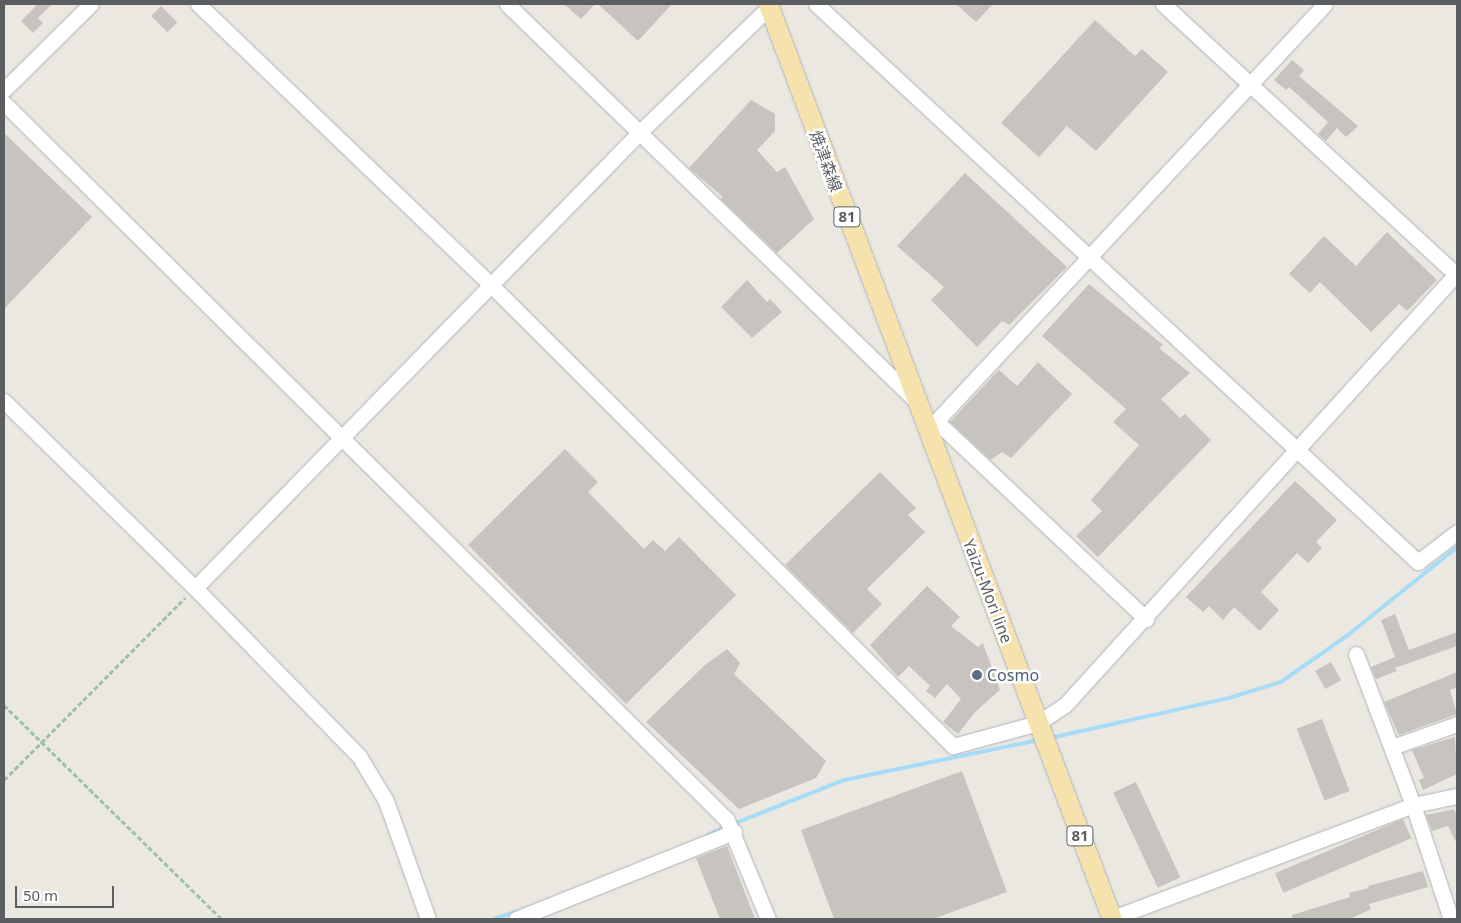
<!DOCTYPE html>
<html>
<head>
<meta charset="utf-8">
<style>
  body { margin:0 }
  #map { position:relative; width:1461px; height:923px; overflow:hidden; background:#ebe8e2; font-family:"Noto Sans","Noto Sans JP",sans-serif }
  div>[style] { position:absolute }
  .stream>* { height:4px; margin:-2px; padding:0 2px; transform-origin:2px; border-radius:2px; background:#a7dcf6 }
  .building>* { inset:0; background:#c7c3be; transform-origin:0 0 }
  .path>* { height:2.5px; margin-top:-1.25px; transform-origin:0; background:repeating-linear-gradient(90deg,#9cc3a3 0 5px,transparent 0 7.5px) }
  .roads { filter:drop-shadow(0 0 1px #afb3b6) drop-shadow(0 0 1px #afb3b6) }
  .minor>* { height:15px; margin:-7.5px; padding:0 7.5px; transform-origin:7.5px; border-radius:7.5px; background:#fff }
  .major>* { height:19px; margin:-9.5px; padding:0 9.5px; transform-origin:9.5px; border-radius:9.5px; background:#f6e2ac }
  .dots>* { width:14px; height:14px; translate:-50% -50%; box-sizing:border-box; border:2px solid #fff; border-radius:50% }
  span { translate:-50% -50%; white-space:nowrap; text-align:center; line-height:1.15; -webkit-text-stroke:5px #fff; paint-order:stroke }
  .shield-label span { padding:1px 4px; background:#fff; border:1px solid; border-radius:4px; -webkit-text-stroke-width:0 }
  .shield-label { font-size:15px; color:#5a5e61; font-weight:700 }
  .street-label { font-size:16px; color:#5a5e61 }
  .service-label { font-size:16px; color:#4e5e75 }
  .left { translate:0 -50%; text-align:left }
  .frame { position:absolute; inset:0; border:5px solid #5a5e61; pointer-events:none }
  .scale { position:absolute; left:15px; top:886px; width:99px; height:22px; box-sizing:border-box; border:2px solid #5a5e61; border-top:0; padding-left:6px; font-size:15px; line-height:18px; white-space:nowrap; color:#5a5e61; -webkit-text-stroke:4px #fff; paint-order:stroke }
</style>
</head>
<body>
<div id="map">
  <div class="stream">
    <div style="left:1050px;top:738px;width:183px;rotate:-12.6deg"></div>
    <div style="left:1229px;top:698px;width:54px;rotate:-17.1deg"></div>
    <div style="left:1281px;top:682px;width:82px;rotate:-35deg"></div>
    <div style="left:1348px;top:635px;width:140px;rotate:-38.9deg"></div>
    <div style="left:733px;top:824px;width:119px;rotate:-21.6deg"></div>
    <div style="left:844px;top:780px;width:199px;rotate:-11.6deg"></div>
    <div style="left:708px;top:835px;width:21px;rotate:-25deg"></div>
    <div style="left:494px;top:919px;width:23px;rotate:-18deg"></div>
  </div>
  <div class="building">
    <div style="clip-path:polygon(38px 4px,52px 4px,38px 18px,43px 23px,33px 33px,21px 21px)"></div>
    <div style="clip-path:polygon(564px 4px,595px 4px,581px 19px)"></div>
    <div style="clip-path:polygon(598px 4px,672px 4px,638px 41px)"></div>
    <div style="clip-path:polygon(956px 4px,993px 4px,976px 22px)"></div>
    <div style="left:161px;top:6px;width:23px;height:14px;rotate:45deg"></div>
    <div style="clip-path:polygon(1095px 20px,1135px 56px,1142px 49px,1168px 72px,1096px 151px,1067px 126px,1039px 157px,1001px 123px)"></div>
    <div style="clip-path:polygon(1292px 60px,1304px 70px,1299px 76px,1358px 126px,1346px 137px,1337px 128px,1326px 141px,1318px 134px,1328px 122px,1289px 87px,1286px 90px,1274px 80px)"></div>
    <div style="clip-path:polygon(751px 100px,775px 114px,775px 131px,757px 150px,777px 172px,785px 167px,814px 219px,777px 253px,721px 199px,723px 197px,689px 168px)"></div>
    <div style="clip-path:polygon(4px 133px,92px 217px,4px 309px)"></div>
    <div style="clip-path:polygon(965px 173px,1067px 267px,1009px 325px,1002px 321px,977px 347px,931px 300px,944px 287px,897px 246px)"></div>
    <div style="clip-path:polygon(1387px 232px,1437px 280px,1407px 311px,1399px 304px,1371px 332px,1320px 282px,1310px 293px,1289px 274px,1324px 236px,1356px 266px)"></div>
    <div style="clip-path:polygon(747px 280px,767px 302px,770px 299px,782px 312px,752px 338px,721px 307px)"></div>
    <div style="clip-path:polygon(1089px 284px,1163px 345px,1159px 348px,1190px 373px,1161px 399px,1180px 418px,1185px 414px,1211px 440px,1098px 557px,1076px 536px,1102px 511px,1091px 500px,1139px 445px,1113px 422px,1126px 409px,1042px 336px)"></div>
    <div style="clip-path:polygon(1038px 362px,1072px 394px,1011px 458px,1002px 452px,991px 460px,950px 422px,999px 370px,1017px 386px)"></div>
    <div style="clip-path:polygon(565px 449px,598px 482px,588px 492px,644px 549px,653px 540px,665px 551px,679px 537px,736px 595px,626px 704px,468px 545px)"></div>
    <div style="clip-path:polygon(880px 472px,916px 508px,908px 515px,925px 532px,867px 589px,882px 604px,853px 633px,785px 565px)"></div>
    <div style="clip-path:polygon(1295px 481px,1337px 520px,1316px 542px,1322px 548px,1308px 563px,1297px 553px,1261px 592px,1279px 610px,1260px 631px,1234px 607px,1223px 620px,1209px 606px,1203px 612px,1186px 597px)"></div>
    <div style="clip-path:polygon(927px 586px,960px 617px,951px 626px,978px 647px,983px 643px,1000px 690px,975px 712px,958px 734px,943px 722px,961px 699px,947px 684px,935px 698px,926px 691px,930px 686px,909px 666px,898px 677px,870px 645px)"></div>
    <div style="clip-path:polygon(1395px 614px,1409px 650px,1457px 632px,1457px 646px,1395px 668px,1397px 671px,1376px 679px,1371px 667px,1395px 657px,1381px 620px)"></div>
    <div style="clip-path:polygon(727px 649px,740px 663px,734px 674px,826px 761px,816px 778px,739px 809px,646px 722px,705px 665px)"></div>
    <div style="left:1331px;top:662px;width:21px;height:18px;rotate:61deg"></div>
    <div style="clip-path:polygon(1457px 672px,1457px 687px,1450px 690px,1457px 714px,1399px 735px,1384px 702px)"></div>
    <div style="left:1322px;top:719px;width:77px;height:27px;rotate:69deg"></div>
    <div style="clip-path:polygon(1455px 737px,1457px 774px,1423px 790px,1419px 780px,1424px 778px,1412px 750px)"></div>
    <div style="clip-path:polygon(962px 771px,1007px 892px,933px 919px,834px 919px,801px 830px)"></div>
    <div style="left:1136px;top:782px;width:105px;height:25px;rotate:65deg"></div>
    <div style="clip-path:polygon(1454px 809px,1457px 816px,1457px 844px,1448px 826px,1432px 831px,1426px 815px)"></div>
    <div style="left:1403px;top:819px;width:21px;height:139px;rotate:67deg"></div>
    <div style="clip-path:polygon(727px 846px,755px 919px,720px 919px,701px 871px,696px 858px)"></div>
    <div style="clip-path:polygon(1423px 871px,1428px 887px,1369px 904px,1371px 909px,1350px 919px,1292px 919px,1292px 915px,1350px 897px,1349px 893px,1369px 888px,1368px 886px)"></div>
  </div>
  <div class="path">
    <div style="left:4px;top:705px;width:305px;rotate:44.5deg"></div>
    <div style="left:4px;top:780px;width:257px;rotate:-45.2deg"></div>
  </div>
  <div class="roads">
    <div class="minor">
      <div style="left:198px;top:4px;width:407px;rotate:43.8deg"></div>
      <div style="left:492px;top:286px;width:651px;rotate:44.94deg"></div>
      <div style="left:953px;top:746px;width:88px;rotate:-15.1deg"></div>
      <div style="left:1038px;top:723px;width:32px;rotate:-34deg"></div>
      <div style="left:1065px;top:705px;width:583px;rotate:-47.78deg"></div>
      <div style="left:507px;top:4px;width:569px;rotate:44.14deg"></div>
      <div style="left:816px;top:4px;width:821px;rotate:42.83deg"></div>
      <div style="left:1418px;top:562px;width:49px;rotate:-37.6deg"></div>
      <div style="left:1163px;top:4px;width:398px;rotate:42.7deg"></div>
      <div style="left:4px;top:90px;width:122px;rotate:-44.7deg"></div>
      <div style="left:4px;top:103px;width:1018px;rotate:44.76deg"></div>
      <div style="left:727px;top:820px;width:107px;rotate:67.5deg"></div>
      <div style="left:4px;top:401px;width:267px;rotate:44.4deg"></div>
      <div style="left:195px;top:588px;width:235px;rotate:45.7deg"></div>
      <div style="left:359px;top:756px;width:52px;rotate:59deg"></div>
      <div style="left:386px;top:801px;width:125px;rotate:70.4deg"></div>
      <div style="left:936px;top:421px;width:289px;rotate:43.3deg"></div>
      <div style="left:928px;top:430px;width:582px;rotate:-47.02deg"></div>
      <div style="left:195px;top:588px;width:637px;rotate:-45.7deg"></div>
      <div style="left:640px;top:132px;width:180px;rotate:-44.1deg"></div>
      <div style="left:1356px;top:654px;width:161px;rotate:69.3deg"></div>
      <div style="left:1413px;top:805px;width:120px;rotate:71.6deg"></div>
      <div style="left:1392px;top:747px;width:69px;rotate:-19.5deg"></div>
      <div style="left:516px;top:919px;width:235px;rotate:-21.8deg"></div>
      <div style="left:1110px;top:919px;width:324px;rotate:-20.6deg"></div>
      <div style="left:1413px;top:805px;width:45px;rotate:-11.6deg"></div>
    </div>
    <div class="major">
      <div style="left:768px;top:4px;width:978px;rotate:69.4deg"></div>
    </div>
  </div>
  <div class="dots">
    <div style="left:977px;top:675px;background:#5c6f8a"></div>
  </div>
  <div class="shield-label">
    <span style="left:847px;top:217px">81</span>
    <span style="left:1080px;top:836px">81</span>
  </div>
  <div class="street-label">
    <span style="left:826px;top:161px;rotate:70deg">焼津森線</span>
    <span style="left:988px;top:591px;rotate:69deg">Yaizu-Mori line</span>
  </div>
  <div class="service-label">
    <span class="left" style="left:987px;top:675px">Cosmo</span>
  </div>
  <div class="frame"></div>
  <div class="scale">50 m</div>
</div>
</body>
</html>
